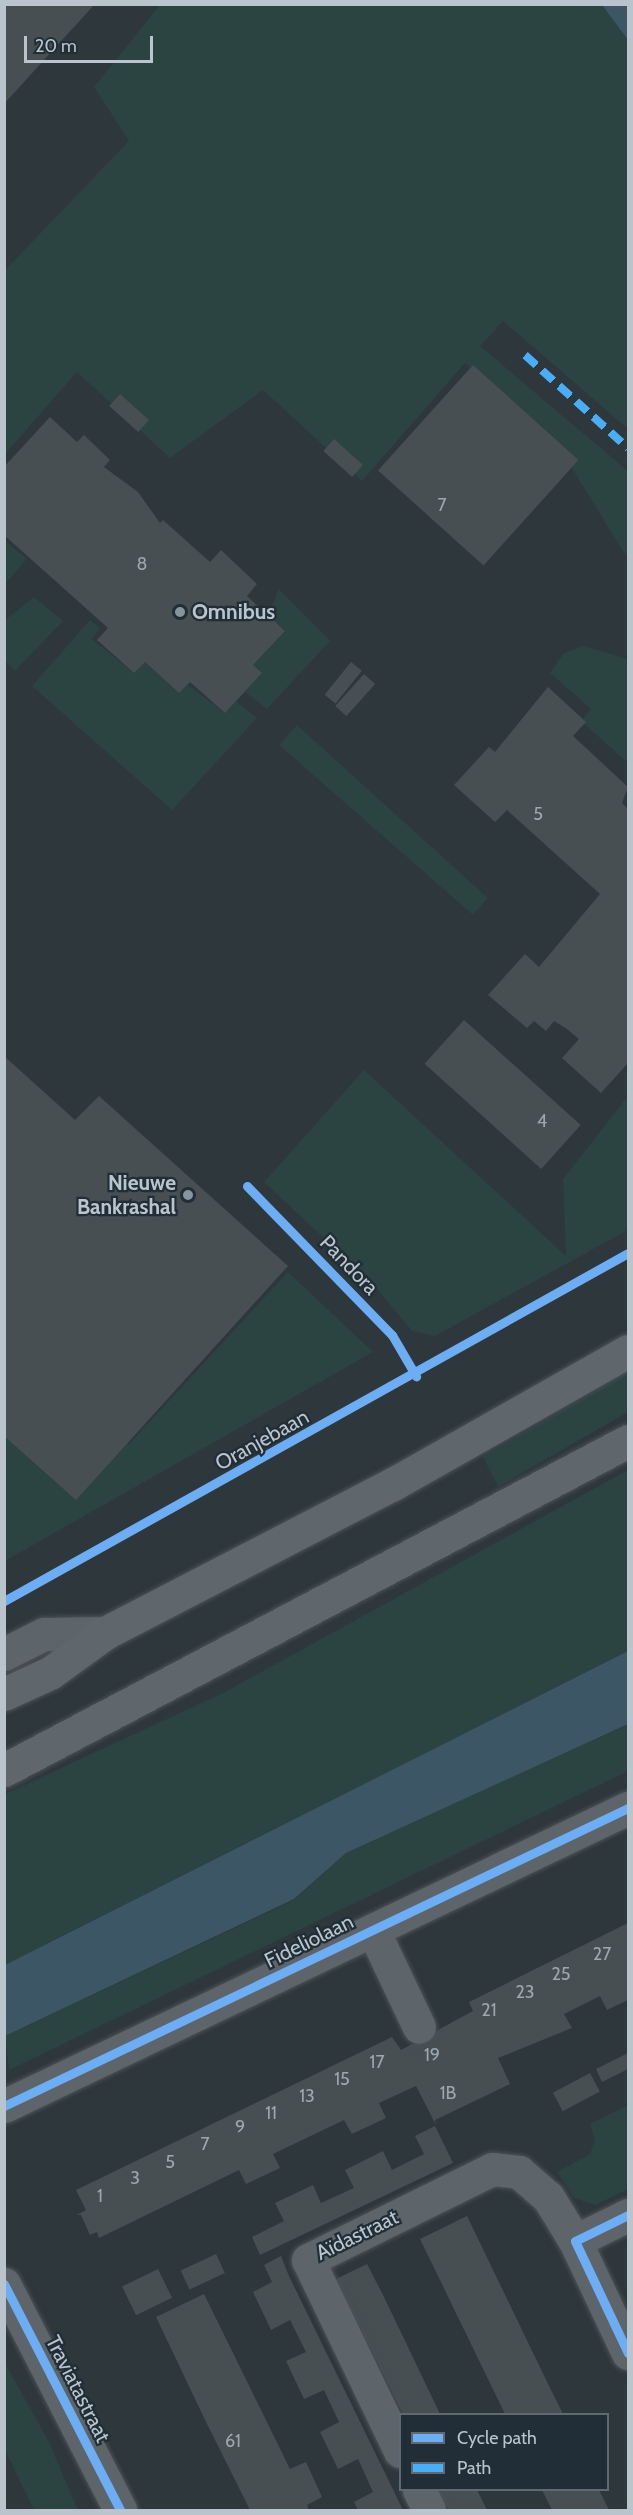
<!DOCTYPE html>
<html>
<head>
<meta charset="utf-8">
<style>
  body { margin:0 }
  #map { position:relative; width:633px; height:2515px; overflow:hidden; background:#2e373c; font-family:Cabin,sans-serif }
  div>[style] { position:absolute }
  .green>* { inset:0; background:#2b4341 }
  .water>* { inset:0; background:#3d5666 }
  .building>* { inset:0; background:#474f53; transform-origin:0 0 }
  .roads { filter:drop-shadow(0 0 2px #4c5256) drop-shadow(0 0 2px #4c5256) }
  .minor>* { height:33px; margin:-16.5px; padding:0 16.5px; transform-origin:16.5px; border-radius:16.5px; background:#5e656a }
  .major>* { height:33px; margin:-16.5px; padding:0 16.5px; transform-origin:16.5px; border-radius:16.5px; background:#60676c }
  .quiet>* { height:8px; margin-top:-4px; transform-origin:0; background:repeating-linear-gradient(90deg,#49aef6 0 15px,transparent 0 23px) }
  .cycleway>* { height:9px; margin:-4.5px; padding:0 4.5px; transform-origin:4.5px; border-radius:4.5px; background:#6dadf4 }
  .dots>* { width:16px; height:16px; translate:-50% -50%; box-sizing:border-box; border:3px solid #212e37; border-radius:50% }
  span { translate:-50% -50%; white-space:nowrap; text-align:center; line-height:1.15; -webkit-text-stroke:4.5px #212e37; paint-order:stroke }
  .number-label { font-size:18px; color:#9ca7ae }
  .number-label span { -webkit-text-stroke-width:0 }
  .poi-label { font-size:21px; color:#b9c4cc; font-weight:700 }
  .left { translate:0 -50%; text-align:left }
  .right { translate:-100% -50%; text-align:right }
  .street-label { font-size:21px; color:#b9c4cc }
  .frame { position:absolute; inset:0; border:6px solid #b9c4cc; pointer-events:none }
  .legend { position:absolute; left:399px; top:2413px; width:210px; height:78px; box-sizing:border-box; background:#212e37; border:2px solid #5e6a73; margin:0; padding:8px 10px; list-style:none; font-size:18px; color:#b9c4cc }
  .legend li { display:flex; align-items:center; gap:12px; height:30px }
  .legend b { width:30px; border:2px solid #5e6a73 }
  .scale { position:absolute; left:24px; top:36px; width:129px; height:27px; box-sizing:border-box; border:3px solid #b9c4cc; border-top:0; padding-left:8px; font-size:18px; line-height:21px; white-space:nowrap; color:#b9c4cc; -webkit-text-stroke:4px #212e37; paint-order:stroke }
</style>
</head>
<body>
<div id="map">
  <div class="green">
    <div style="clip-path:polygon(160px 5px,602px 5px,628px 40px,628px 429px,503px 321px,480px 346px,628px 471px,628px 559px,555px 441px,465px 363px,362px 481px,263px 390px,170px 458px,77px 372px,5px 454px,5px 270px,129px 141px,94px 87px)"></div>
    <div style="clip-path:polygon(4px 540px,27px 559px,5px 584px,4px 584px)"></div>
    <div style="clip-path:polygon(279px 589px,330px 641px,267px 709px,245px 692px,261px 674px,253px 665px,285px 631px,268px 615px)"></div>
    <div style="clip-path:polygon(34px 597px,63px 621px,15px 671px,5px 661px,5px 620px)"></div>
    <div style="clip-path:polygon(90px 620px,100px 628px,92px 639px,134px 673px,145px 662px,179px 693px,188px 685px,225px 713px,236px 701px,257px 718px,172px 810px,32px 686px)"></div>
    <div style="clip-path:polygon(583px 646px,628px 659px,628px 763px,581px 721px,591px 709px,550px 673px,564px 653px)"></div>
    <div style="clip-path:polygon(297px 725px,488px 898px,473px 915px,279px 745px)"></div>
    <div style="clip-path:polygon(364px 1070px,566px 1256px,563px 1179px,628px 1096px,628px 1230px,435px 1336px,412px 1331px,373px 1284px,264px 1182px)"></div>
    <div style="clip-path:polygon(288px 1272px,373px 1352px,5px 1561px,5px 1426px,51px 1368px,129px 1444px)"></div>
    <div style="clip-path:polygon(628px 1372px,628px 1412px,498px 1487px,483px 1457px)"></div>
    <div style="clip-path:polygon(628px 1470px,628px 1651px,5px 1965px,5px 1794px,223px 1693px)"></div>
    <div style="clip-path:polygon(628px 1724px,628px 1771px,9px 2070px,5px 2036px,294px 1900px,346px 1853px)"></div>
    <div style="clip-path:polygon(628px 2105px,628px 2189px,596px 2205px,574px 2198px,557px 2172px,590px 2154px,595px 2140px,590px 2124px)"></div>
    <div style="clip-path:polygon(5px 2363px,49px 2442px,78px 2510px,34px 2510px,5px 2450px)"></div>
  </div>
  <div class="water">
    <div style="clip-path:polygon(602px 5px,628px 5px,628px 40px)"></div>
    <div style="clip-path:polygon(628px 1651px,628px 1724px,346px 1853px,294px 1899px,5px 2036px,5px 1965px)"></div>
  </div>
  <div class="building">
    <div style="clip-path:polygon(4px 4px,95px 4px,4px 104px)"></div>
    <div style="left:473px;top:365px;width:142px;height:142px;rotate:42deg"></div>
    <div style="left:120px;top:394px;width:39px;height:16px;rotate:42deg"></div>
    <div style="clip-path:polygon(50px 417px,77px 442px,84px 435px,110px 460px,104px 467px,138px 492px,160px 523px,163px 520px,210px 562px,221px 550px,257px 584px,247px 596px,285px 631px,253px 665px,262px 673px,225px 713px,190px 682px,179px 693px,145px 662px,134px 673px,97px 640px,108px 628px,4px 535px,4px 467px)"></div>
    <div style="left:334px;top:439px;width:39px;height:16px;rotate:42deg"></div>
    <div style="left:351px;top:662px;width:14px;height:42px;rotate:39deg"></div>
    <div style="left:364px;top:674px;width:15px;height:43px;rotate:42deg"></div>
    <div style="clip-path:polygon(548px 687px,586px 722px,573px 736px,628px 787px,622px 803px,628px 809px,628px 1063px,601px 1093px,562px 1058px,579px 1039px,567px 1029px,554px 1021px,546px 1031px,534px 1021px,527px 1028px,488px 995px,525px 954px,539px 967px,600px 894px,507px 810px,495px 822px,454px 785px,489px 747px,495px 752px)"></div>
    <div style="left:464px;top:1020px;width:157px;height:59px;rotate:42deg"></div>
    <div style="clip-path:polygon(4px 1056px,75px 1120px,99px 1096px,288px 1266px,76px 1500px,4px 1436px)"></div>
    <div style="clip-path:polygon(628px 1923px,628px 2000px,607px 2010px,600px 1996px,564px 2014px,572px 2028px,498px 2058px,510px 2084px,435px 2120px,436px 2125px,416px 2086px,379px 2103px,386px 2118px,352px 2134px,344px 2120px,273px 2154px,280px 2168px,246px 2184px,239px 2170px,99px 2238px,97px 2232px,90px 2235px,81px 2215px,77px 2215px,86px 2210px,76px 2190px,392px 2037px,401px 2050px,473px 2011px,469px 2002px)"></div>
    <div style="clip-path:polygon(628px 2053px,628px 2069px,602px 2082px,596px 2069px)"></div>
    <div style="left:590px;top:2073px;width:21px;height:42px;rotate:62deg"></div>
    <div style="clip-path:polygon(435px 2126px,453px 2163px,260px 2255px,252px 2237px,284px 2221px,275px 2203px,313px 2185px,321px 2203px,354px 2188px,345px 2170px,383px 2151px,392px 2170px,424px 2154px,415px 2136px)"></div>
    <div style="clip-path:polygon(467px 2216px,551px 2390px,563px 2414px,505px 2414px,420px 2239px)"></div>
    <div style="left:216px;top:2254px;width:21px;height:39px;rotate:65deg"></div>
    <div style="clip-path:polygon(281px 2256px,289px 2276px,403px 2510px,358px 2510px,354px 2502px,373px 2492px,358px 2459px,338px 2469px,320px 2432px,339px 2422px,324px 2390px,304px 2399px,286px 2361px,306px 2352px,290px 2320px,271px 2330px,253px 2292px,272px 2282px,264px 2265px)"></div>
    <div style="clip-path:polygon(367px 2264px,384px 2297px,440px 2414px,403px 2414px,352px 2312px,336px 2279px)"></div>
    <div style="left:158px;top:2269px;width:32px;height:40px;rotate:64deg"></div>
    <div style="clip-path:polygon(204px 2294px,290px 2469px,306px 2462px,322px 2497px,307px 2505px,309px 2510px,250px 2510px,206px 2422px,156px 2317px)"></div>
    <div style="clip-path:polygon(437px 2490px,477px 2490px,487px 2510px,449px 2510px)"></div>
    <div style="clip-path:polygon(542px 2490px,599px 2490px,609px 2510px,552px 2510px)"></div>
  </div>
  <div class="roads">
    <div class="minor">
      <div style="left:4px;top:1654px;width:45px;rotate:-26.6deg"></div>
      <div style="left:44px;top:1634px;width:61px;rotate:-0.9deg"></div>
      <div style="left:373px;top:1930px;width:107px;rotate:64.6deg"></div>
      <div style="left:4px;top:2106px;width:692px;rotate:-25.53deg"></div>
      <div style="left:628px;top:2215px;width:59px;rotate:153.9deg"></div>
      <div style="left:575px;top:2241px;width:124px;rotate:64.7deg"></div>
      <div style="left:4px;top:2284px;width:254px;rotate:62.8deg"></div>
      <div style="left:400px;top:2451px;width:212px;rotate:-115.7deg"></div>
      <div style="left:308px;top:2260px;width:205px;rotate:-26.3deg"></div>
      <div style="left:492px;top:2169px;width:27px;rotate:6deg"></div>
      <div style="left:519px;top:2172px;width:38px;rotate:41deg"></div>
      <div style="left:548px;top:2197px;width:52px;rotate:58.5deg"></div>
      <div style="left:419px;top:2490px;width:22px;rotate:63deg"></div>
    </div>
    <div class="major">
      <div style="left:4px;top:1694px;width:51px;rotate:-24.5deg"></div>
      <div style="left:50px;top:1673px;width:68px;rotate:-36deg"></div>
      <div style="left:105px;top:1633px;width:324px;rotate:-27.4deg"></div>
      <div style="left:393px;top:1484px;width:270px;rotate:-29.5deg"></div>
      <div style="left:4px;top:1770px;width:705px;rotate:-27.8deg"></div>
    </div>
  </div>
  <div class="quiet">
    <div style="left:525px;top:355px;width:139px;rotate:42.1deg"></div>
  </div>
  <div class="cycleway">
    <div style="left:247px;top:1186px;width:208px;rotate:45.8deg"></div>
    <div style="left:392px;top:1335px;width:48px;rotate:59.7deg"></div>
    <div style="left:4px;top:1601px;width:714px;rotate:-29.15deg"></div>
    <div style="left:4px;top:2106px;width:692px;rotate:-25.53deg"></div>
    <div style="left:628px;top:2215px;width:59px;rotate:153.9deg"></div>
    <div style="left:575px;top:2241px;width:124px;rotate:64.7deg"></div>
    <div style="left:4px;top:2284px;width:254px;rotate:62.8deg"></div>
  </div>
  <div class="dots">
    <div style="left:180px;top:612px;background:#88939a"></div>
    <div style="left:188px;top:1195px;background:#88939a"></div>
  </div>
  <div class="number-label">
    <span style="left:442px;top:505px">7</span>
    <span style="left:142px;top:564px">8</span>
    <span style="left:538px;top:814px">5</span>
    <span style="left:542px;top:1121px">4</span>
    <span style="left:602px;top:1954px">27</span>
    <span style="left:561px;top:1974px">25</span>
    <span style="left:525px;top:1992px">23</span>
    <span style="left:489px;top:2010px">21</span>
    <span style="left:432px;top:2055px">19</span>
    <span style="left:377px;top:2062px">17</span>
    <span style="left:342px;top:2079px">15</span>
    <span style="left:448px;top:2093px">1B</span>
    <span style="left:307px;top:2096px">13</span>
    <span style="left:271px;top:2113px">11</span>
    <span style="left:240px;top:2127px">9</span>
    <span style="left:205px;top:2144px">7</span>
    <span style="left:170px;top:2162px">5</span>
    <span style="left:135px;top:2178px">3</span>
    <span style="left:100px;top:2196px">1</span>
    <span style="left:233px;top:2441px">61</span>
  </div>
  <div class="poi-label">
    <span class="left" style="left:192px;top:612px">Omnibus</span>
    <span class="right" style="left:176px;top:1195px">Nieuwe<br>Bankrashal</span>
  </div>
  <div class="street-label">
    <span style="left:349px;top:1265px;rotate:46deg">Pandora</span>
    <span style="left:262px;top:1440px;rotate:-29deg">Oranjebaan</span>
    <span style="left:309px;top:1941px;rotate:-26deg">Fideliolaan</span>
    <span style="left:357px;top:2235px;rotate:-26deg">Aïdastraat</span>
    <span style="left:78px;top:2389px;rotate:63deg">Traviatastraat</span>
  </div>
  <div class="frame"></div>
  <ul class="legend">
  <li><b style="height:8px;background:#6dadf4"></b>Cycle path</li>
  <li><b style="height:8px;background:#49aef6"></b>Path</li>
  </ul>
  <div class="scale">20 m</div>
</div>
</body>
</html>
